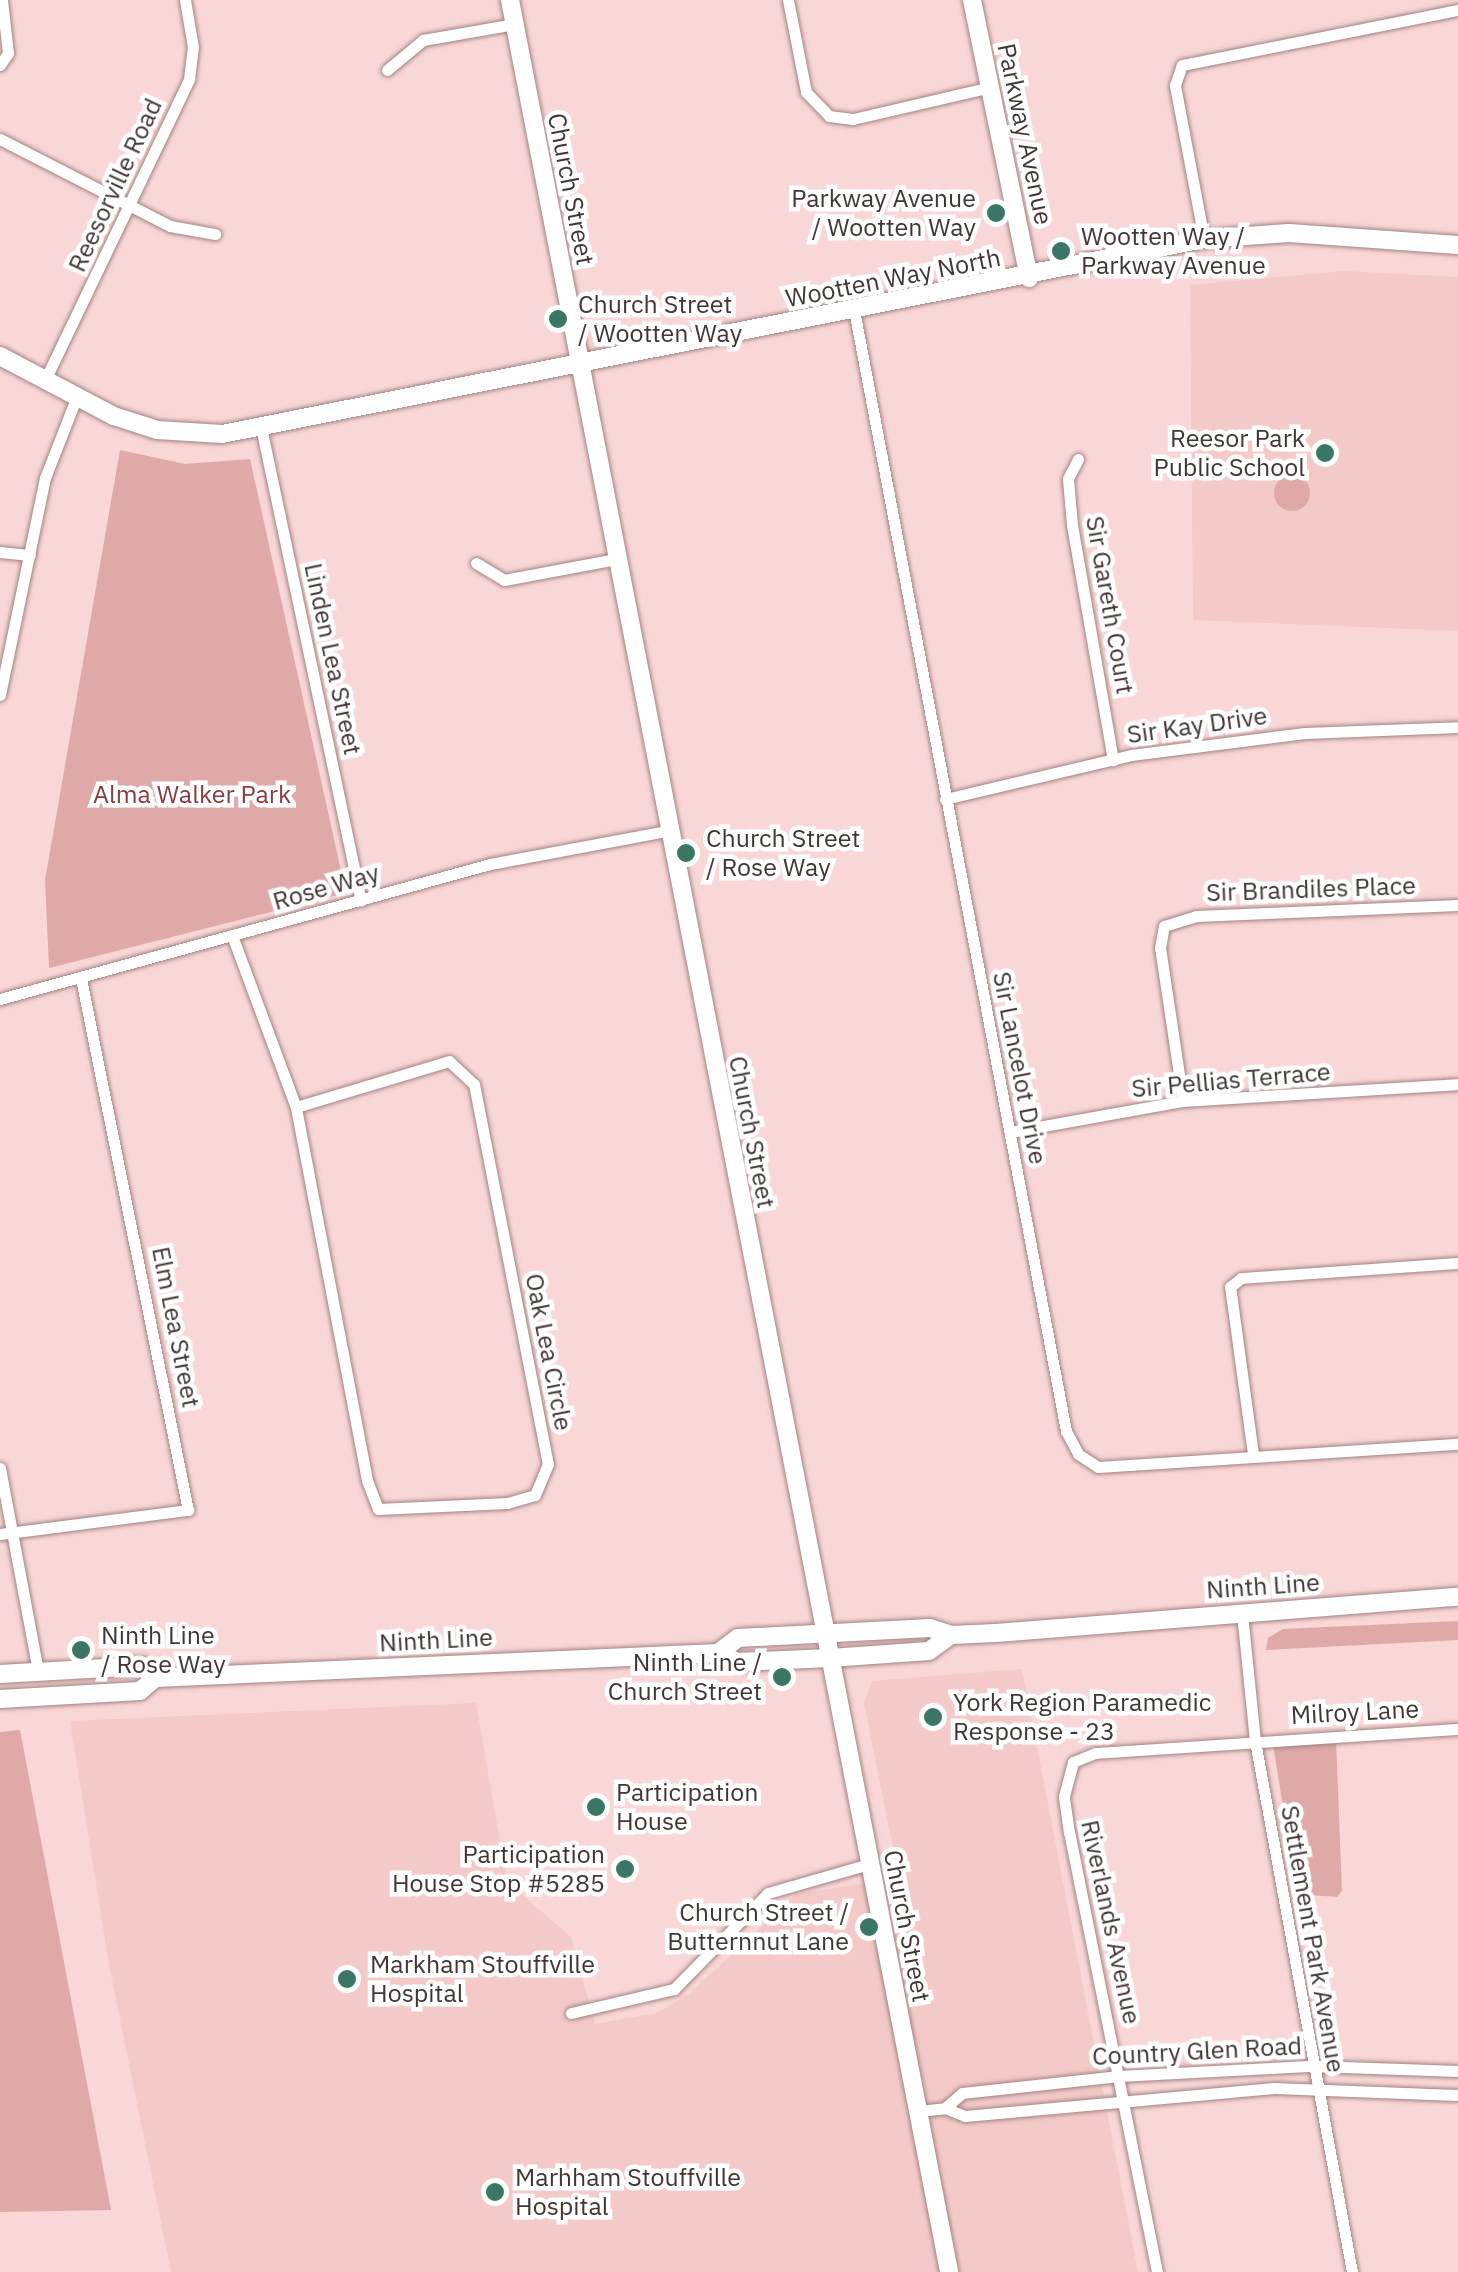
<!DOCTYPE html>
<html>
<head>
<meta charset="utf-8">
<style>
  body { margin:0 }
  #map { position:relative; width:1458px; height:2272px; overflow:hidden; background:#f9d7d6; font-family:"IBM Plex Sans",sans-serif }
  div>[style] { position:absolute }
  .built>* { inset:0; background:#f4cac8 }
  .green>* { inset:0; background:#dea9a7 }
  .round { border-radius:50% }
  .roads { filter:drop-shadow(0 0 2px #a28382) drop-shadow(0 0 2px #a28382) }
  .street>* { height:11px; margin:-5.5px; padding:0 5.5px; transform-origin:5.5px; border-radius:5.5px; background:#fff }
  .secondary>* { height:18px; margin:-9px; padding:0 9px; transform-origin:9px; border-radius:9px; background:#fff }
  .dots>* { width:28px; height:28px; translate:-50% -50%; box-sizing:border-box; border:5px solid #fff; border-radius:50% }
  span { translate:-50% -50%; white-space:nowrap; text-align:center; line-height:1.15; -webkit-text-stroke:9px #fff; paint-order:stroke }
  .street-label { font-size:25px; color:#423534 }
  .poi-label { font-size:25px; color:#423534 }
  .right { translate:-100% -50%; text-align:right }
  .left { translate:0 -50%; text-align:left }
  .park-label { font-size:25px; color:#8b3a3c }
</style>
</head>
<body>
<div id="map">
  <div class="built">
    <div style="clip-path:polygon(1345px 271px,1458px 277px,1458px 631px,1193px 620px,1190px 285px)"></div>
    <div style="clip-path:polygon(1022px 1669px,1138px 2272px,171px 2272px,109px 1965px,70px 1721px,476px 1703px,507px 1882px,571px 1937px,595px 2024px,657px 2013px,690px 1993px,796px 1894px,899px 1878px,864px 1703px,872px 1681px)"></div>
  </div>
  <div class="green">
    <div style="clip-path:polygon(120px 450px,185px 464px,250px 459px,346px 893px,49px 968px,45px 880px)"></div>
    <div class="round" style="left:1274px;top:475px;width:36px;height:36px"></div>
    <div style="clip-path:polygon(1458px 1621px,1458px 1640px,1266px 1650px,1268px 1638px,1283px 1629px)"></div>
    <div style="clip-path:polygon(20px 1730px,111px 2210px,0 2212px,0 1732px)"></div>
    <div style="clip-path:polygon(1336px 1740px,1342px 1891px,1337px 1897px,1297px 1894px,1273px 1744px)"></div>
  </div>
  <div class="roads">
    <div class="street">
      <div style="left:788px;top:0;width:94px;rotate:78.9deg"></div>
      <div style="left:806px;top:92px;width:33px;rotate:46deg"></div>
      <div style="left:829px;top:116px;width:24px;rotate:7deg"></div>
      <div style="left:853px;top:119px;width:142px;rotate:-13.1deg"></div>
      <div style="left:0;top:65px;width:14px;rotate:-56deg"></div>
      <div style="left:8px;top:53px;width:53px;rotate:-96.5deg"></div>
      <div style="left:387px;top:70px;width:47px;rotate:-39.8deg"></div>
      <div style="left:423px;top:40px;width:93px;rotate:-9.9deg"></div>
      <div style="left:0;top:139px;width:191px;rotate:27.1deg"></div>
      <div style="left:170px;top:226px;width:46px;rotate:10.1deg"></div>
      <div style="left:1204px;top:239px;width:157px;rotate:-100.7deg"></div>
      <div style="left:1175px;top:85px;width:21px;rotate:-71deg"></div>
      <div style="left:1182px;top:65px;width:281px;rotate:-11.3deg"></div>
      <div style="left:854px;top:310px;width:1141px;rotate:79.29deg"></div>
      <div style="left:1066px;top:1431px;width:26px;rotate:62deg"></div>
      <div style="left:1078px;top:1454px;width:24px;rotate:33deg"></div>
      <div style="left:1098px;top:1467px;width:361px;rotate:-3.7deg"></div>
      <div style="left:45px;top:380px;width:334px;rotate:-64.4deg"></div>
      <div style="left:189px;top:79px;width:32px;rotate:-83deg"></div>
      <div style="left:193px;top:47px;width:48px;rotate:-99.7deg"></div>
      <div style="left:261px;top:427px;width:484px;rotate:78.1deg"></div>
      <div style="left:1078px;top:459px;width:22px;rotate:117deg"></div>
      <div style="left:1068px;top:479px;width:46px;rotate:85deg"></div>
      <div style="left:1072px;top:525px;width:239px;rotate:80.1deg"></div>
      <div style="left:0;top:552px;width:30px;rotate:6deg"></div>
      <div style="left:476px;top:563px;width:33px;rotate:31deg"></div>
      <div style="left:504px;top:580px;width:114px;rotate:-10.6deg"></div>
      <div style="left:0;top:695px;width:222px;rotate:-78.3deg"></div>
      <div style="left:45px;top:478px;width:88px;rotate:-68.7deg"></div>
      <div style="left:945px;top:799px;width:191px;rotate:-13.3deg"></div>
      <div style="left:1131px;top:755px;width:175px;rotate:-7.2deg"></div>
      <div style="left:1305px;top:733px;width:153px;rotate:-2.2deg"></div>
      <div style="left:233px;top:938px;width:180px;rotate:69.6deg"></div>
      <div style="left:296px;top:1107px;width:160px;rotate:-16.7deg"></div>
      <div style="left:449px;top:1061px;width:34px;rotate:43deg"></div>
      <div style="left:474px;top:1084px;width:387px;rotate:79deg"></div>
      <div style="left:548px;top:1464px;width:34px;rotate:113deg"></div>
      <div style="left:535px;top:1495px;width:29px;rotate:164deg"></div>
      <div style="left:507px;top:1503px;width:129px;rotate:177.3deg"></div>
      <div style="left:378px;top:1509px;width:31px;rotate:-111deg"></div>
      <div style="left:367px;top:1480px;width:380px;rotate:-100.8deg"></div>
      <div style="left:0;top:999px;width:508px;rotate:-15.4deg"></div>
      <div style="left:490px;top:864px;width:180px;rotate:-10.6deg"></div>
      <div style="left:1183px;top:1101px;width:155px;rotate:-98.5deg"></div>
      <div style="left:1160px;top:948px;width:22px;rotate:-80deg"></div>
      <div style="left:1164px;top:926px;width:34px;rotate:-17deg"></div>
      <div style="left:1196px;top:916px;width:262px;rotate:-2.4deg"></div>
      <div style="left:1010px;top:1132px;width:176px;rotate:-10.2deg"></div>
      <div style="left:1183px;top:1101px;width:276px;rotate:-3.5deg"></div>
      <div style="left:1253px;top:1454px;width:169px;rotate:-97.8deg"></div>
      <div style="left:1230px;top:1287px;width:14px;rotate:-39deg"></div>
      <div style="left:1241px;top:1278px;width:218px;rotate:-4deg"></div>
      <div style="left:0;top:1468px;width:207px;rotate:79.4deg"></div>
      <div style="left:0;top:1534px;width:190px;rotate:-7.3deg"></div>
      <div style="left:188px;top:1510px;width:542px;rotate:-101.39deg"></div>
      <div style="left:1242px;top:1613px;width:129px;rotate:84.2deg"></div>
      <div style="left:1255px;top:1741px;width:540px;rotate:79.65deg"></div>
      <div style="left:571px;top:2013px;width:106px;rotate:-13.1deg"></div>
      <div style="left:674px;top:1989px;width:134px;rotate:-45.6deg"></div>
      <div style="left:768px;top:1893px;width:105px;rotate:-16deg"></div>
      <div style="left:945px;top:2108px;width:23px;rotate:-41deg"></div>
      <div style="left:962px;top:2093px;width:158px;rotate:-6.2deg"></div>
      <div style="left:1119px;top:2076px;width:194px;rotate:-3deg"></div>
      <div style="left:1313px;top:2066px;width:145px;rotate:2deg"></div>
      <div style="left:918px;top:2111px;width:27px;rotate:-6deg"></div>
      <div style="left:945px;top:2108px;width:22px;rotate:22deg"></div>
      <div style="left:965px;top:2116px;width:310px;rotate:-5.2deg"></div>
      <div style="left:1274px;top:2088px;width:184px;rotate:2.2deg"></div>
      <div style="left:1157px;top:2272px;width:448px;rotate:-101.3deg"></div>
      <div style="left:1069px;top:1833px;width:37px;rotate:-98deg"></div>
      <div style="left:1064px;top:1796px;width:35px;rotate:-75deg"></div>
      <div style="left:1073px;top:1762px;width:24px;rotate:-22deg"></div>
      <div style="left:1095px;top:1753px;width:364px;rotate:-3.8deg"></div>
    </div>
    <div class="secondary">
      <div style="left:510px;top:0;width:2314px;rotate:79.06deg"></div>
      <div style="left:972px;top:0;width:284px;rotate:78.4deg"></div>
      <div style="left:0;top:356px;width:129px;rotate:27.8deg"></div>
      <div style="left:114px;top:416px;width:45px;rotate:18deg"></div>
      <div style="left:157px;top:430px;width:65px;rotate:3.5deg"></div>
      <div style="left:222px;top:434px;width:1001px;rotate:-11.23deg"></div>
      <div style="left:1204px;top:239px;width:85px;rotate:-4deg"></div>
      <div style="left:1289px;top:233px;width:169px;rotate:4.1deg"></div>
      <div style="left:718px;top:1653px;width:25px;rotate:-37deg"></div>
      <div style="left:738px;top:1638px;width:192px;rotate:-3deg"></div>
      <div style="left:930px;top:1628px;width:22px;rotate:18deg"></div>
      <div style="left:951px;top:1635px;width:45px;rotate:-2.5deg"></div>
      <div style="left:996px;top:1633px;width:463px;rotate:-4.5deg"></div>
      <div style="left:0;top:1674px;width:142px;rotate:-3.2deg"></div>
      <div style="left:142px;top:1666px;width:18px;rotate:43deg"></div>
      <div style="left:0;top:1699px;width:140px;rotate:-3.3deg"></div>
      <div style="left:140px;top:1691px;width:20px;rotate:-41deg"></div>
      <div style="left:155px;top:1678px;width:564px;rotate:-2.54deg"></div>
      <div style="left:718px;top:1653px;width:21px;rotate:25deg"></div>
      <div style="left:737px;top:1662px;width:93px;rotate:-2.5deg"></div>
      <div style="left:830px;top:1658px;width:99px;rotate:-4deg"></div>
      <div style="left:929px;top:1651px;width:27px;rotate:-36deg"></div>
    </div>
  </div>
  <div class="dots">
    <div style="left:996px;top:213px;background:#397764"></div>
    <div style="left:1061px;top:251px;background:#397764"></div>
    <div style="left:558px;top:319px;background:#397764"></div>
    <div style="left:1325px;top:453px;background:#397764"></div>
    <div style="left:686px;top:853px;background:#397764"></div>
    <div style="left:81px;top:1650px;background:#397764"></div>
    <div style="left:782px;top:1677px;background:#397764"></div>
    <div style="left:933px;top:1717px;background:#397764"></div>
    <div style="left:596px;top:1807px;background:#397764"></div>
    <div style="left:625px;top:1869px;background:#397764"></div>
    <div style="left:869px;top:1927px;background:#397764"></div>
    <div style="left:347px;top:1979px;background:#397764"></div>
    <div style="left:495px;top:2192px;background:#397764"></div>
  </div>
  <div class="street-label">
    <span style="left:1025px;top:134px;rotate:78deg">Parkway Avenue</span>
    <span style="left:115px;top:185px;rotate:-65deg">Reesorville Road</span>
    <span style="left:571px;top:189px;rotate:79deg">Church Street</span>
    <span style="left:893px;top:278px;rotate:-11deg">Wootten Way North</span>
    <span style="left:1110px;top:605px;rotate:80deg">Sir Gareth Court</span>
    <span style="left:333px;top:659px;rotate:78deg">Linden Lea Street</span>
    <span style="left:1197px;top:725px;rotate:-8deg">Sir Kay Drive</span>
    <span style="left:326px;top:887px;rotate:-16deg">Rose Way</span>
    <span style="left:1311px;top:889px;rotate:-2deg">Sir Brandiles Place</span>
    <span style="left:1020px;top:1068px;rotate:79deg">Sir Lancelot Drive</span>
    <span style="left:1231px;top:1080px;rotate:-5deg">Sir Pellias Terrace</span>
    <span style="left:752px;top:1132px;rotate:79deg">Church Street</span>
    <span style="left:176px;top:1327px;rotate:79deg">Elm Lea Street</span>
    <span style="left:549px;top:1352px;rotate:79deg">Oak Lea Circle</span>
    <span style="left:1263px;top:1586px;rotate:-4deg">Ninth Line</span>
    <span style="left:436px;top:1640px;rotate:-3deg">Ninth Line</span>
    <span style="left:1355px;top:1712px;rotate:-3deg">Milroy Lane</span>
    <span style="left:1111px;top:1922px;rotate:78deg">Riverlands Avenue</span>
    <span style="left:907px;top:1926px;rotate:79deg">Church Street</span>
    <span style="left:1313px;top:1939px;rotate:80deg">Settlement Park Avenue</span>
    <span style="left:1197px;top:2051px;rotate:-3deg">Country Glen Road</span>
  </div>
  <div class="poi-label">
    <span class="right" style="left:976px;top:213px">Parkway Avenue<br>/ Wootten Way</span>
    <span class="left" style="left:1081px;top:251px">Wootten Way /<br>Parkway Avenue</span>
    <span class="left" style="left:578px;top:319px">Church Street<br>/ Wootten Way</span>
    <span class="right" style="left:1305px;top:453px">Reesor Park<br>Public School</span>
    <span class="left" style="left:706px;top:853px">Church Street<br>/ Rose Way</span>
    <span class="left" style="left:101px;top:1650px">Ninth Line<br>/ Rose Way</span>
    <span class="right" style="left:762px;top:1677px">Ninth Line /<br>Church Street</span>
    <span class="left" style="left:953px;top:1717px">York Region Paramedic<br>Response - 23</span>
    <span class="left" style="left:616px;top:1807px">Participation<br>House</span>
    <span class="right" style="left:605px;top:1869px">Participation<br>House Stop #5285</span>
    <span class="right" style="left:849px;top:1927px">Church Street /<br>Butternnut Lane</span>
    <span class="left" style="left:370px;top:1979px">Markham Stouffville<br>Hospital</span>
    <span class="left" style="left:515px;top:2192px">Marhham Stouffville<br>Hospital</span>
  </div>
  <div class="park-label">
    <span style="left:192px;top:794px">Alma Walker Park</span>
  </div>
</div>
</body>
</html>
